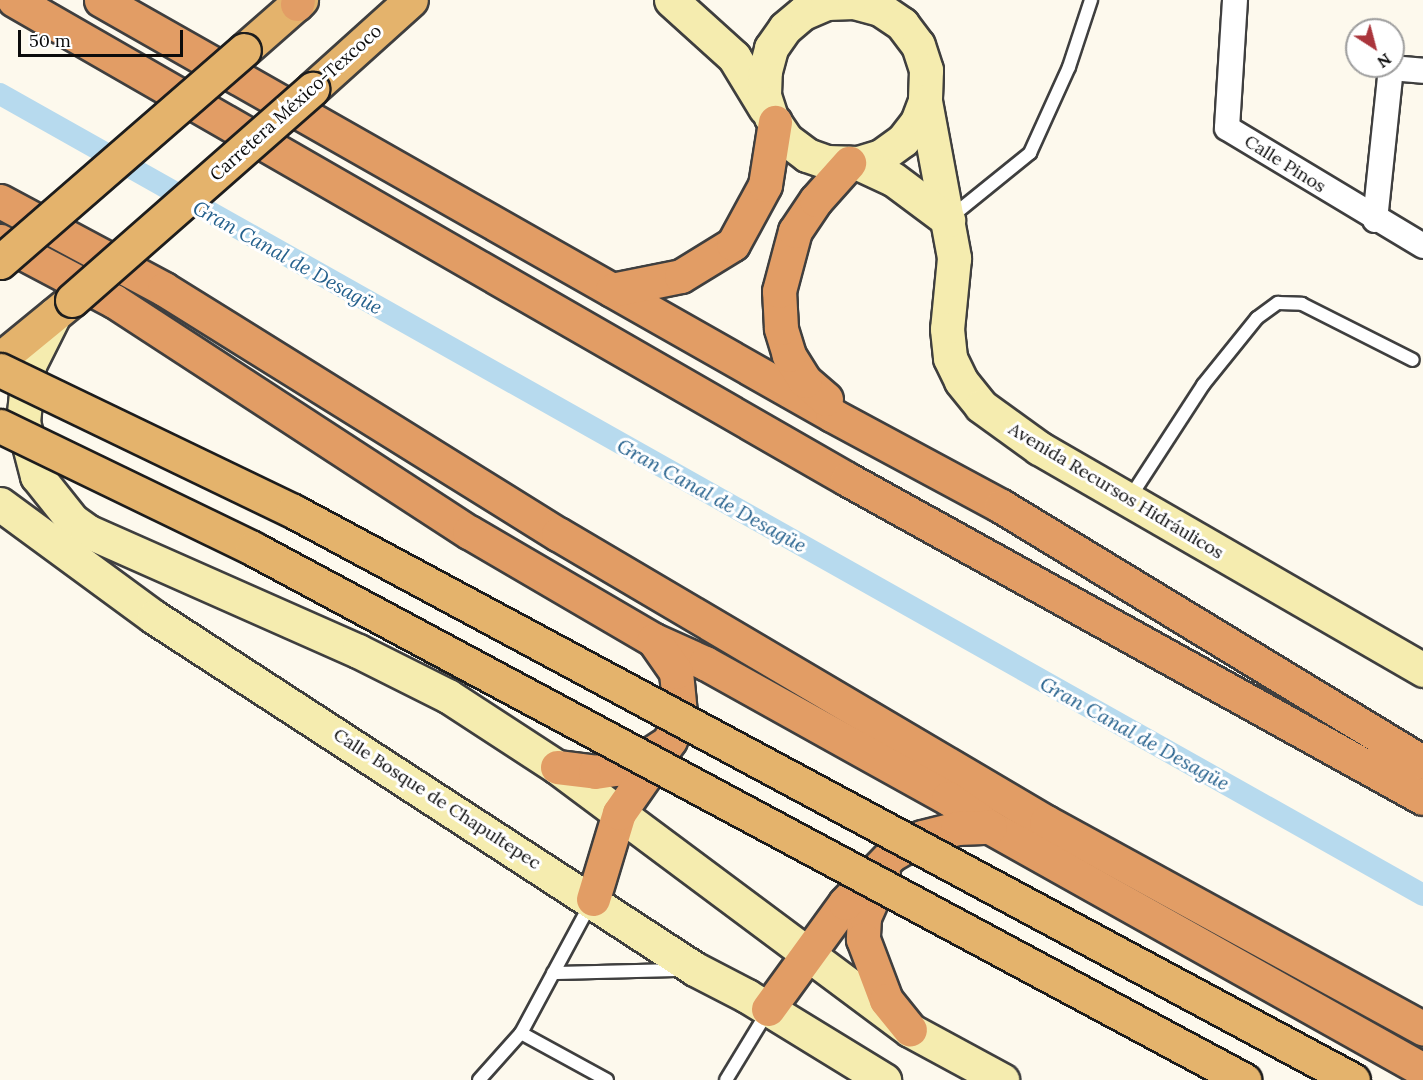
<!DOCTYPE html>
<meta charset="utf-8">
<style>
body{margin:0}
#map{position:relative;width:1423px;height:1080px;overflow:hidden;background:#fdf9ed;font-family:Lora,serif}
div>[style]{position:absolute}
.canal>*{height:22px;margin:-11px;padding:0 11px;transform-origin:11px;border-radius:11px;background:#b7daee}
.roads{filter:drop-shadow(2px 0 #3f3f3f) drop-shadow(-2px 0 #3f3f3f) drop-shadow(0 2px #3f3f3f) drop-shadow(0 -2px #3f3f3f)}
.service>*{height:12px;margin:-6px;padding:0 6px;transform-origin:6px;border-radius:6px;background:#fff}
.minor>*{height:24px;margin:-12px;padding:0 12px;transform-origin:12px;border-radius:12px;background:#fff}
.secondary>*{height:33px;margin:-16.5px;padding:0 16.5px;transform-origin:16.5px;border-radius:16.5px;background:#f5ecaf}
.trunk>*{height:33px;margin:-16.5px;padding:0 16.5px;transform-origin:16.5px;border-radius:16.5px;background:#e4b36c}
.motorway>*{height:33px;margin:-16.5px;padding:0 16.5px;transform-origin:16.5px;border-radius:16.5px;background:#e29d65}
.bridges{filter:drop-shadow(2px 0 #1d1d1d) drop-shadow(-2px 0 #1d1d1d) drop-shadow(0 2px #1d1d1d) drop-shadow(0 -2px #1d1d1d)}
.trunk-bridge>*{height:33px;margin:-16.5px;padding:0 16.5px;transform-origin:16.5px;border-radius:16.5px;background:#e4b36c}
span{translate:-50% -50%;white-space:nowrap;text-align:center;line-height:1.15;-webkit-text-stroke:6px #fff;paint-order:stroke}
.street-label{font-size:18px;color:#0c0c0c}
.water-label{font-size:20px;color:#25618d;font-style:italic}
.north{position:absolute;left:1345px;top:18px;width:60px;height:60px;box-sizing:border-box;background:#fff;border:2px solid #9e9e9e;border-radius:50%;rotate:144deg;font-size:16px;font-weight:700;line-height:24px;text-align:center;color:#0c0c0c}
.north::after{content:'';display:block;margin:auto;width:21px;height:27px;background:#aa353c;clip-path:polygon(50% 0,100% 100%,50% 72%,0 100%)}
.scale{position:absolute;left:18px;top:30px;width:165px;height:27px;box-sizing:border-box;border:3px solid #0c0c0c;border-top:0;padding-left:8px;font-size:18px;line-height:21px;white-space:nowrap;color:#0c0c0c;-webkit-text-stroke:4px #fff;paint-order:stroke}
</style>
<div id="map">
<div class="canal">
<i style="left:0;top:94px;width:1633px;rotate:29.37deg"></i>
</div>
<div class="roads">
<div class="service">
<i style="left:951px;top:217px;width:102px;rotate:-39deg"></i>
<i style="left:1030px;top:153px;width:94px;rotate:-65.6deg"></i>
<i style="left:1069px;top:67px;width:71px;rotate:-71.8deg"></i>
<i style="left:1129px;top:499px;width:136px;rotate:-57deg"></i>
<i style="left:1203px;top:385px;width:86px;rotate:-51.1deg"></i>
<i style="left:1257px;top:318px;width:26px;rotate:-36deg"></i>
<i style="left:1278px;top:303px;width:24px;rotate:2deg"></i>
<i style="left:1302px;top:304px;width:124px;rotate:26.8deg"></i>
<i style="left:591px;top:903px;width:148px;rotate:118.3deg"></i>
<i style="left:521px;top:1033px;width:98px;rotate:28.7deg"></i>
<i style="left:553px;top:973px;width:127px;rotate:-1.4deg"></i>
<i style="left:479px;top:1080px;width:63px;rotate:-48.2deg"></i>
<i style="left:726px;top:1080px;width:81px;rotate:-58.7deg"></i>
</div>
<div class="minor">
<i style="left:1235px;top:0;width:128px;rotate:93.6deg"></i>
<i style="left:1227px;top:128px;width:229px;rotate:31deg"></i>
<i style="left:1375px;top:220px;width:153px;rotate:-84deg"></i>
<i style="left:1391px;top:68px;width:32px;rotate:5deg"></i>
</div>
<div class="secondary">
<i style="left:671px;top:0;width:85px;rotate:42.1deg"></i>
<i style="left:734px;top:57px;width:60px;rotate:58.7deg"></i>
<i style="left:925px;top:101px;width:22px;rotate:111deg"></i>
<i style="left:917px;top:122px;width:23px;rotate:128deg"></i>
<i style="left:903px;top:140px;width:27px;rotate:144deg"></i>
<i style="left:881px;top:156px;width:24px;rotate:163deg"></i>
<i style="left:858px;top:163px;width:31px;rotate:-178deg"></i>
<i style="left:827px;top:162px;width:21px;rotate:-161deg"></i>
<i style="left:807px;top:155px;width:26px;rotate:-143deg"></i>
<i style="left:786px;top:139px;width:27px;rotate:-124deg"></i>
<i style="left:771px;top:117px;width:23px;rotate:-108deg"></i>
<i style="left:764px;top:95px;width:24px;rotate:-88deg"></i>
<i style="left:765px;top:71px;width:24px;rotate:-75deg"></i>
<i style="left:771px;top:48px;width:24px;rotate:-55deg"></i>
<i style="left:785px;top:28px;width:23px;rotate:-40deg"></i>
<i style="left:803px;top:13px;width:26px;rotate:-23deg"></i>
<i style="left:827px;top:3px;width:27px;rotate:-2deg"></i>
<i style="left:854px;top:2px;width:27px;rotate:15deg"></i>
<i style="left:880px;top:9px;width:27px;rotate:34deg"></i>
<i style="left:902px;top:24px;width:26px;rotate:53deg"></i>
<i style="left:918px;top:45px;width:26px;rotate:72deg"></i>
<i style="left:926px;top:70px;width:31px;rotate:92deg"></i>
<i style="left:925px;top:101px;width:160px;rotate:79.5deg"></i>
<i style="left:954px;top:258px;width:71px;rotate:95.6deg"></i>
<i style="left:947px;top:329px;width:29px;rotate:84deg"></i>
<i style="left:950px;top:358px;width:25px;rotate:64deg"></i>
<i style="left:961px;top:381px;width:32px;rotate:51deg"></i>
<i style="left:981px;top:406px;width:72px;rotate:35.9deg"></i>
<i style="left:1039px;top:448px;width:444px;rotate:30deg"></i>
<i style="left:858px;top:163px;width:38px;rotate:25deg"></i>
<i style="left:893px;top:179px;width:69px;rotate:36.7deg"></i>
<i style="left:54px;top:315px;width:56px;rotate:116.6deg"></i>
<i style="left:29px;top:365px;width:57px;rotate:96deg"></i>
<i style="left:23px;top:422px;width:56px;rotate:75.5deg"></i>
<i style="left:37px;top:476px;width:56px;rotate:51.5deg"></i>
<i style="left:72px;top:520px;width:19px;rotate:36deg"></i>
<i style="left:87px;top:531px;width:296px;rotate:23.9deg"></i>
<i style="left:358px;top:651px;width:101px;rotate:26.6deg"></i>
<i style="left:448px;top:696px;width:130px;rotate:33.1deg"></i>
<i style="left:557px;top:767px;width:440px;rotate:36.7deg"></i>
<i style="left:910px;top:1030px;width:105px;rotate:28.5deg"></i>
<i style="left:0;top:504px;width:191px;rotate:36.3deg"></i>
<i style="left:154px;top:617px;width:645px;rotate:33.05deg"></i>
<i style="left:695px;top:969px;width:59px;rotate:27.4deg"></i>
<i style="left:747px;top:996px;width:161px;rotate:31.5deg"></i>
</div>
<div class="trunk">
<i style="left:244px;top:50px;width:76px;rotate:-41.3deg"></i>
<i style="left:312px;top:89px;width:133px;rotate:-42deg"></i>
<i style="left:0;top:359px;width:93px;rotate:-39.3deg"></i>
</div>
<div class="motorway">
<i style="left:14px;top:0;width:961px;rotate:29.9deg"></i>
<i style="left:847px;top:479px;width:658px;rotate:28.98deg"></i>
<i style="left:101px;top:0;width:841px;rotate:29.58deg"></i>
<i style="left:832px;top:415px;width:192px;rotate:28.3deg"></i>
<i style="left:1001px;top:506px;width:494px;rotate:31.3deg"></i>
<i style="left:297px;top:4px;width:4px;rotate:-76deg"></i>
<i style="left:0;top:201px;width:186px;rotate:28.2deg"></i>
<i style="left:164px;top:289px;width:464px;rotate:31.9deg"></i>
<i style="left:558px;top:534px;width:567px;rotate:30.55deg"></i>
<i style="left:1046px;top:822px;width:430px;rotate:28.7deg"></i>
<i style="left:0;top:241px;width:129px;rotate:27.8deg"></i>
<i style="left:114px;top:301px;width:424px;rotate:33.1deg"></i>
<i style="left:469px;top:532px;width:214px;rotate:30.3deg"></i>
<i style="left:654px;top:640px;width:56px;rotate:24.3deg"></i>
<i style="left:705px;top:663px;width:278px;rotate:29.1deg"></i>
<i style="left:948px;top:798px;width:51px;rotate:34.6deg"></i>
<i style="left:990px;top:827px;width:497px;rotate:29.3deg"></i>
<i style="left:612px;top:290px;width:70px;rotate:-11.5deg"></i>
<i style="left:681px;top:276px;width:61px;rotate:-31.6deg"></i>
<i style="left:733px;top:244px;width:67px;rotate:-61.5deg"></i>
<i style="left:765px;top:185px;width:64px;rotate:-81deg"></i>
<i style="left:826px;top:399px;width:28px;rotate:-139deg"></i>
<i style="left:805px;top:381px;width:31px;rotate:-122deg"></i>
<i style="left:789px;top:355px;width:28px;rotate:-107deg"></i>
<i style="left:781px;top:328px;width:37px;rotate:-93deg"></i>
<i style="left:779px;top:291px;width:62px;rotate:-75.1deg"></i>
<i style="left:795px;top:231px;width:37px;rotate:-56deg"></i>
<i style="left:816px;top:200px;width:50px;rotate:-48.3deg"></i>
<i style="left:557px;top:767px;width:38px;rotate:7deg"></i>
<i style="left:595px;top:772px;width:20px;rotate:-9deg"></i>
<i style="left:615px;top:769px;width:31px;rotate:-21deg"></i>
<i style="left:644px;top:758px;width:24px;rotate:-33deg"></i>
<i style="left:883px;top:874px;width:47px;rotate:113.8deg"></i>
<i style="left:864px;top:917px;width:22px;rotate:93deg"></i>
<i style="left:863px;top:939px;width:65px;rotate:69.3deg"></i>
<i style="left:886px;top:1000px;width:38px;rotate:51deg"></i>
<i style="left:593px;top:899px;width:90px;rotate:-73.2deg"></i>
<i style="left:619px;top:813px;width:89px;rotate:-55.1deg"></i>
<i style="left:670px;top:740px;width:29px;rotate:-70deg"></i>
<i style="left:680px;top:713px;width:41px;rotate:-95.6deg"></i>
<i style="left:676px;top:672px;width:39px;rotate:-125deg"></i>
<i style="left:768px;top:1009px;width:131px;rotate:-54deg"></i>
<i style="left:845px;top:903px;width:66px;rotate:-46.2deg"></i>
<i style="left:891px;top:855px;width:36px;rotate:-30deg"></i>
<i style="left:922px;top:837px;width:36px;rotate:-14deg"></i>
<i style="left:957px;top:828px;width:33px;rotate:-2deg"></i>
</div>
</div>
<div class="bridges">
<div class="trunk-bridge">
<i style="left:0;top:262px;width:323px;rotate:-41deg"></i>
<i style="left:72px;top:300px;width:320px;rotate:-41.3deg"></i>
<i style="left:0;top:370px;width:325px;rotate:25.7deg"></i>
<i style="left:293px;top:511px;width:1203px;rotate:28.23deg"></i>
<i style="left:0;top:426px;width:280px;rotate:25.8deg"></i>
<i style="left:252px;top:548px;width:1126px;rotate:28.2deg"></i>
</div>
</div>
<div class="street-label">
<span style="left:296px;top:103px;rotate:-42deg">Carretera México-Texcoco</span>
<span style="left:1285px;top:164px;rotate:32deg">Calle Pinos</span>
<span style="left:1116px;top:491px;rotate:31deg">Avenida Recursos Hidráulicos</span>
<span style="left:437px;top:799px;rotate:33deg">Calle Bosque de Chapultepec</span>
</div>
<div class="water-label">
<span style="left:288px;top:257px;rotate:29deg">Gran Canal de Desagüe</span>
<span style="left:712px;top:495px;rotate:29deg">Gran Canal de Desagüe</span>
<span style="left:1135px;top:733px;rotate:29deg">Gran Canal de Desagüe</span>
</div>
<div class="north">N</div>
<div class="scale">50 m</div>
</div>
